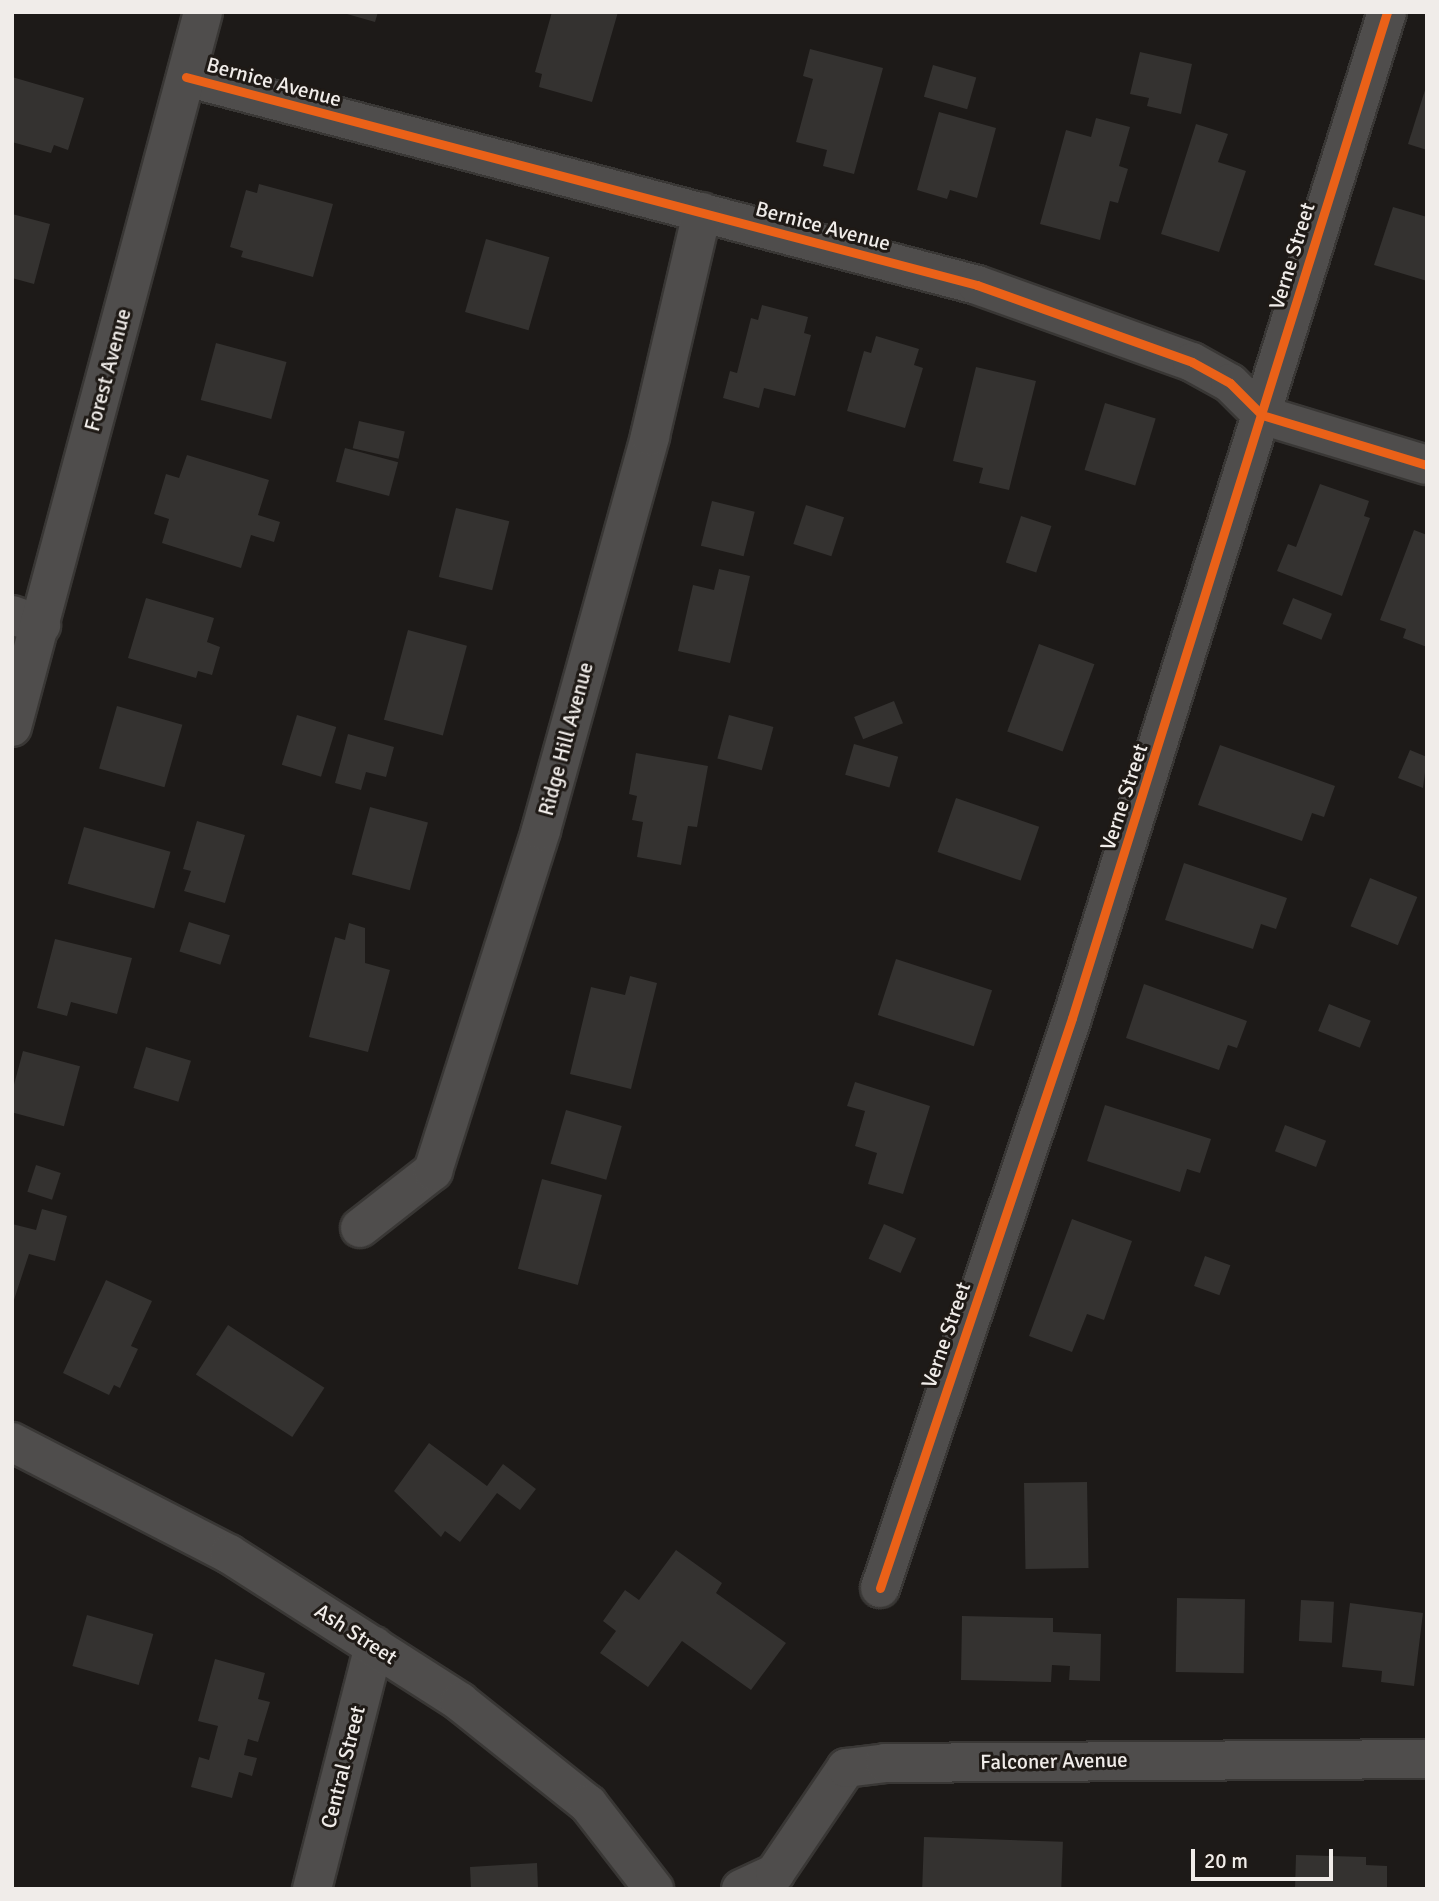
<!DOCTYPE html>
<style>
body{margin:0}
#map{position:relative;width:1439px;height:1901px;overflow:hidden;background:#1d1a18;font-family:Signika,sans-serif}
div>[style]{position:absolute}
.building>*{inset:0;background:#343230;transform-origin:0 0}
.roads{filter:drop-shadow(2px 0 #393735) drop-shadow(-2px 0 #393735) drop-shadow(0 2px #393735) drop-shadow(0 -2px #393735)}
.minor>*{height:38px;margin:-19px;padding:0 19px;transform-origin:19px;border-radius:19px;background:#4f4d4c}
.tertiary>*{height:38px;margin:-19px;padding:0 19px;transform-origin:19px;border-radius:19px;background:#4f4d4c}
.cycleway>*{height:9px;margin:-4.5px;padding:0 4.5px;transform-origin:4.5px;border-radius:4.5px;background:#ea6118}
span{translate:-50% -50%;white-space:nowrap;text-align:center;line-height:1.15;-webkit-text-stroke:6px #1f1a16;paint-order:stroke}
.street-label{font-size:21px;color:#f0ece9}
.frame{position:absolute;inset:0;border:14px solid #f0ece9;pointer-events:none}
.scale{position:absolute;left:1191px;top:1849px;width:142px;height:32px;box-sizing:border-box;border:4px solid #f0ece9;border-top:0;padding-left:9px;font-size:21px;line-height:24px;white-space:nowrap;color:#f0ece9;-webkit-text-stroke:5px #1f1a16;paint-order:stroke}
</style>
<div id="map">
<div class="building">
<i style="clip-path:polygon(340px 12px,378px 12px,375px 22px)"></i>
<i style="clip-path:polygon(552px 12px,618px 12px,592px 102px,539px 87px,542px 74px,535px 72px)"></i>
<i style="clip-path:polygon(810px 49px,883px 68px,854px 174px,823px 166px,827px 150px,796px 142px,813px 79px,803px 76px)"></i>
<i style="clip-path:polygon(1140px 52px,1192px 64px,1181px 114px,1147px 106px,1149px 98px,1130px 94px)"></i>
<i style="left:933px;top:65px;width:45px;height:33px;rotate:16deg"></i>
<i style="clip-path:polygon(12px 77px,84px 98px,68px 150px,54px 145px,51px 153px,12px 142px)"></i>
<i style="clip-path:polygon(1426px 87px,1427px 87px,1427px 150px,1408px 144px)"></i>
<i style="clip-path:polygon(939px 112px,996px 128px,977px 198px,950px 190px,947px 199px,917px 190px)"></i>
<i style="clip-path:polygon(1096px 118px,1130px 127px,1119px 166px,1128px 169px,1118px 203px,1110px 201px,1100px 240px,1040px 224px,1066px 130px,1091px 137px)"></i>
<i style="clip-path:polygon(1196px 124px,1228px 134px,1218px 162px,1246px 171px,1219px 252px,1161px 234px)"></i>
<i style="clip-path:polygon(259px 184px,333px 204px,313px 277px,241px 257px,243px 251px,230px 247px,246px 190px,257px 193px)"></i>
<i style="clip-path:polygon(1393px 207px,1427px 217px,1427px 281px,1374px 265px)"></i>
<i style="clip-path:polygon(12px 214px,50px 224px,34px 284px,12px 278px)"></i>
<i style="left:486px;top:239px;width:66px;height:76px;rotate:16deg"></i>
<i style="clip-path:polygon(762px 305px,808px 317px,804px 333px,811px 335px,795px 396px,764px 388px,759px 408px,723px 398px,730px 371px,737px 373px,751px 318px,758px 320px)"></i>
<i style="clip-path:polygon(876px 336px,919px 349px,914px 365px,923px 368px,905px 428px,847px 411px,864px 351px,871px 353px)"></i>
<i style="left:216px;top:343px;width:73px;height:59px;rotate:15deg"></i>
<i style="clip-path:polygon(976px 367px,1036px 381px,1009px 490px,979px 483px,983px 468px,953px 461px)"></i>
<i style="left:1105px;top:403px;width:53px;height:70px;rotate:17deg"></i>
<i style="left:359px;top:421px;width:47px;height:28px;rotate:13deg"></i>
<i style="left:345px;top:448px;width:55px;height:35px;rotate:15deg"></i>
<i style="clip-path:polygon(187px 455px,269px 480px,258px 515px,280px 522px,274px 542px,251px 535px,241px 568px,162px 543px,169px 519px,154px 514px,166px 474px,179px 478px)"></i>
<i style="clip-path:polygon(1320px 484px,1369px 501px,1364px 516px,1370px 518px,1342px 596px,1277px 571px,1288px 544px,1296px 547px)"></i>
<i style="left:712px;top:501px;width:44px;height:46px;rotate:14deg"></i>
<i style="left:806px;top:505px;width:40px;height:41px;rotate:18deg"></i>
<i style="left:456px;top:508px;width:55px;height:71px;rotate:14deg"></i>
<i style="left:1021px;top:516px;width:32px;height:49px;rotate:18deg"></i>
<i style="clip-path:polygon(1414px 530px,1427px 535px,1427px 647px,1403px 638px,1406px 629px,1380px 620px)"></i>
<i style="clip-path:polygon(719px 569px,750px 576px,730px 663px,678px 651px,693px 585px,714px 590px)"></i>
<i style="clip-path:polygon(146px 598px,214px 618px,207px 642px,220px 647px,212px 675px,198px 671px,196px 678px,128px 658px)"></i>
<i style="left:1293px;top:598px;width:42px;height:28px;rotate:22deg"></i>
<i style="left:408px;top:630px;width:61px;height:93px;rotate:15deg"></i>
<i style="left:1039px;top:644px;width:59px;height:93px;rotate:20deg"></i>
<i style="left:894px;top:701px;width:24px;height:43px;rotate:68deg"></i>
<i style="left:117px;top:706px;width:68px;height:65px;rotate:16deg"></i>
<i style="left:297px;top:715px;width:41px;height:52px;rotate:17deg"></i>
<i style="left:729px;top:715px;width:46px;height:45px;rotate:15deg"></i>
<i style="clip-path:polygon(348px 734px,394px 747px,386px 777px,366px 772px,361px 790px,335px 783px)"></i>
<i style="left:854px;top:744px;width:46px;height:32px;rotate:16deg"></i>
<i style="clip-path:polygon(1220px 745px,1335px 786px,1324px 817px,1312px 813px,1302px 841px,1198px 805px)"></i>
<i style="clip-path:polygon(1410px 750px,1427px 757px,1423px 788px,1398px 778px)"></i>
<i style="clip-path:polygon(636px 753px,708px 766px,697px 827px,688px 826px,681px 865px,637px 857px,643px 822px,632px 820px,637px 796px,629px 794px)"></i>
<i style="left:956px;top:798px;width:88px;height:57px;rotate:19deg"></i>
<i style="left:370px;top:807px;width:60px;height:70px;rotate:15deg"></i>
<i style="clip-path:polygon(197px 821px,245px 835px,225px 903px,184px 891px,191px 871px,183px 869px)"></i>
<i style="left:84px;top:827px;width:90px;height:59px;rotate:16deg"></i>
<i style="clip-path:polygon(1184px 863px,1287px 898px,1276px 929px,1261px 924px,1253px 949px,1165px 920px)"></i>
<i style="left:1370px;top:878px;width:51px;height:52px;rotate:22deg"></i>
<i style="left:189px;top:922px;width:43px;height:31px;rotate:18deg"></i>
<i style="clip-path:polygon(349px 923px,365px 928px,365px 963px,390px 970px,368px 1052px,309px 1037px,335px 937px,345px 940px)"></i>
<i style="clip-path:polygon(55px 939px,132px 958px,117px 1014px,71px 1002px,67px 1016px,37px 1008px)"></i>
<i style="left:896px;top:959px;width:101px;height:59px;rotate:18deg"></i>
<i style="clip-path:polygon(630px 976px,657px 983px,631px 1089px,570px 1074px,591px 987px,625px 995px)"></i>
<i style="clip-path:polygon(1144px 984px,1247px 1021px,1237px 1048px,1228px 1045px,1219px 1070px,1126px 1038px)"></i>
<i style="left:1329px;top:1004px;width:45px;height:29px;rotate:22deg"></i>
<i style="left:146px;top:1047px;width:47px;height:43px;rotate:17deg"></i>
<i style="left:23px;top:1051px;width:59px;height:62px;rotate:15deg"></i>
<i style="clip-path:polygon(855px 1082px,930px 1106px,903px 1194px,868px 1184px,877px 1153px,855px 1146px,865px 1111px,847px 1106px)"></i>
<i style="clip-path:polygon(1105px 1105px,1211px 1139px,1200px 1173px,1187px 1169px,1180px 1192px,1087px 1161px)"></i>
<i style="left:566px;top:1110px;width:58px;height:56px;rotate:16deg"></i>
<i style="left:1285px;top:1125px;width:44px;height:28px;rotate:21deg"></i>
<i style="left:36px;top:1165px;width:26px;height:28px;rotate:18deg"></i>
<i style="left:542px;top:1179px;width:62px;height:93px;rotate:15deg"></i>
<i style="clip-path:polygon(42px 1209px,67px 1216px,55px 1261px,29px 1254px,12px 1306px,12px 1224px,36px 1230px)"></i>
<i style="clip-path:polygon(1072px 1219px,1132px 1241px,1104px 1320px,1087px 1314px,1072px 1352px,1029px 1336px)"></i>
<i style="left:884px;top:1224px;width:35px;height:38px;rotate:24deg"></i>
<i style="left:1205px;top:1256px;width:27px;height:32px;rotate:20deg"></i>
<i style="clip-path:polygon(106px 1280px,152px 1301px,131px 1346px,138px 1349px,120px 1388px,114px 1385px,109px 1395px,63px 1373px)"></i>
<i style="left:228px;top:1325px;width:115px;height:59px;rotate:33deg"></i>
<i style="clip-path:polygon(429px 1443px,487px 1486px,503px 1464px,536px 1489px,520px 1510px,497px 1493px,460px 1542px,445px 1531px,441px 1537px,394px 1491px)"></i>
<i style="left:1087px;top:1482px;width:86px;height:63px;rotate:89deg"></i>
<i style="clip-path:polygon(676px 1550px,722px 1583px,716px 1593px,786px 1643px,751px 1690px,682px 1641px,648px 1687px,600px 1653px,616px 1631px,603px 1621px,625px 1590px,639px 1600px)"></i>
<i style="left:1177px;top:1598px;width:68px;height:74px;rotate:1deg"></i>
<i style="left:1301px;top:1600px;width:33px;height:41px;rotate:3deg"></i>
<i style="clip-path:polygon(1350px 1603px,1423px 1613px,1414px 1686px,1381px 1682px,1382px 1671px,1342px 1667px)"></i>
<i style="left:87px;top:1615px;width:69px;height:53px;rotate:16deg"></i>
<i style="clip-path:polygon(962px 1616px,1053px 1618px,1053px 1632px,1101px 1634px,1100px 1681px,1069px 1680px,1070px 1666px,1052px 1665px,1051px 1682px,961px 1680px)"></i>
<i style="clip-path:polygon(215px 1659px,265px 1673px,258px 1699px,270px 1702px,258px 1742px,248px 1739px,244px 1755px,257px 1758px,252px 1776px,239px 1772px,232px 1798px,191px 1787px,199px 1757px,209px 1760px,218px 1726px,198px 1721px)"></i>
<i style="left:924px;top:1837px;width:139px;height:52px;rotate:2deg"></i>
<i style="clip-path:polygon(1296px 1855px,1366px 1857px,1366px 1865px,1387px 1866px,1387px 1889px,1295px 1889px)"></i>
<i style="clip-path:polygon(537px 1863px,538px 1889px,471px 1889px,470px 1867px)"></i>
</div>
<div class="roads">
<div class="minor">
<i style="left:186px;top:77px;width:818px;rotate:14.73deg"></i>
<i style="left:977px;top:285px;width:228px;rotate:19.7deg"></i>
<i style="left:1192px;top:362px;width:43px;rotate:28.9deg"></i>
<i style="left:1230px;top:383px;width:45px;rotate:45deg"></i>
<i style="left:1262px;top:415px;width:172px;rotate:16.9deg"></i>
<i style="left:12px;top:615px;width:31px;rotate:19deg"></i>
<i style="left:360px;top:1228px;width:93px;rotate:-38deg"></i>
<i style="left:433px;top:1171px;width:358px;rotate:-72.4deg"></i>
<i style="left:541px;top:830px;width:409px;rotate:-74.5deg"></i>
<i style="left:650px;top:436px;width:230px;rotate:-76.9deg"></i>
<i style="left:880px;top:1588px;width:601px;rotate:-71.38deg"></i>
<i style="left:1072px;top:1018px;width:1054px;rotate:-72.61deg"></i>
<i style="left:312px;top:1889px;width:251px;rotate:-75.7deg"></i>
<i style="left:741px;top:1889px;width:38px;rotate:-25deg"></i>
<i style="left:775px;top:1873px;width:127px;rotate:-55.9deg"></i>
<i style="left:846px;top:1768px;width:39px;rotate:-7deg"></i>
<i style="left:885px;top:1763px;width:542px;rotate:-0.42deg"></i>
</div>
<div class="tertiary">
<i style="left:12px;top:727px;width:740px;rotate:-75.04deg"></i>
<i style="left:12px;top:1442px;width:244px;rotate:27.3deg"></i>
<i style="left:229px;top:1554px;width:274px;rotate:32.6deg"></i>
<i style="left:460px;top:1702px;width:164px;rotate:38.6deg"></i>
<i style="left:588px;top:1804px;width:108px;rotate:52.2deg"></i>
</div>
</div>
<div class="cycleway">
<i style="left:186px;top:77px;width:818px;rotate:14.73deg"></i>
<i style="left:977px;top:285px;width:228px;rotate:19.7deg"></i>
<i style="left:1192px;top:362px;width:43px;rotate:28.9deg"></i>
<i style="left:1230px;top:383px;width:45px;rotate:45deg"></i>
<i style="left:1262px;top:415px;width:172px;rotate:16.9deg"></i>
<i style="left:880px;top:1588px;width:601px;rotate:-71.38deg"></i>
<i style="left:1072px;top:1018px;width:1054px;rotate:-72.61deg"></i>
</div>
<div class="street-label">
<span style="left:274px;top:82px;rotate:15deg">Bernice Avenue</span>
<span style="left:823px;top:226px;rotate:15deg">Bernice Avenue</span>
<span style="left:1292px;top:256px;rotate:-73deg">Verne Street</span>
<span style="left:108px;top:370px;rotate:-75deg">Forest Avenue</span>
<span style="left:566px;top:739px;rotate:-75deg">Ridge Hill Avenue</span>
<span style="left:1124px;top:797px;rotate:-72deg">Verne Street</span>
<span style="left:946px;top:1335px;rotate:-71deg">Verne Street</span>
<span style="left:356px;top:1634px;rotate:33deg">Ash Street</span>
<span style="left:1054px;top:1761px;rotate:-1deg">Falconer Avenue</span>
<span style="left:343px;top:1767px;rotate:-76deg">Central Street</span>
</div>
<div class="frame"></div>
<div class="scale">20 m</div>
</div>
